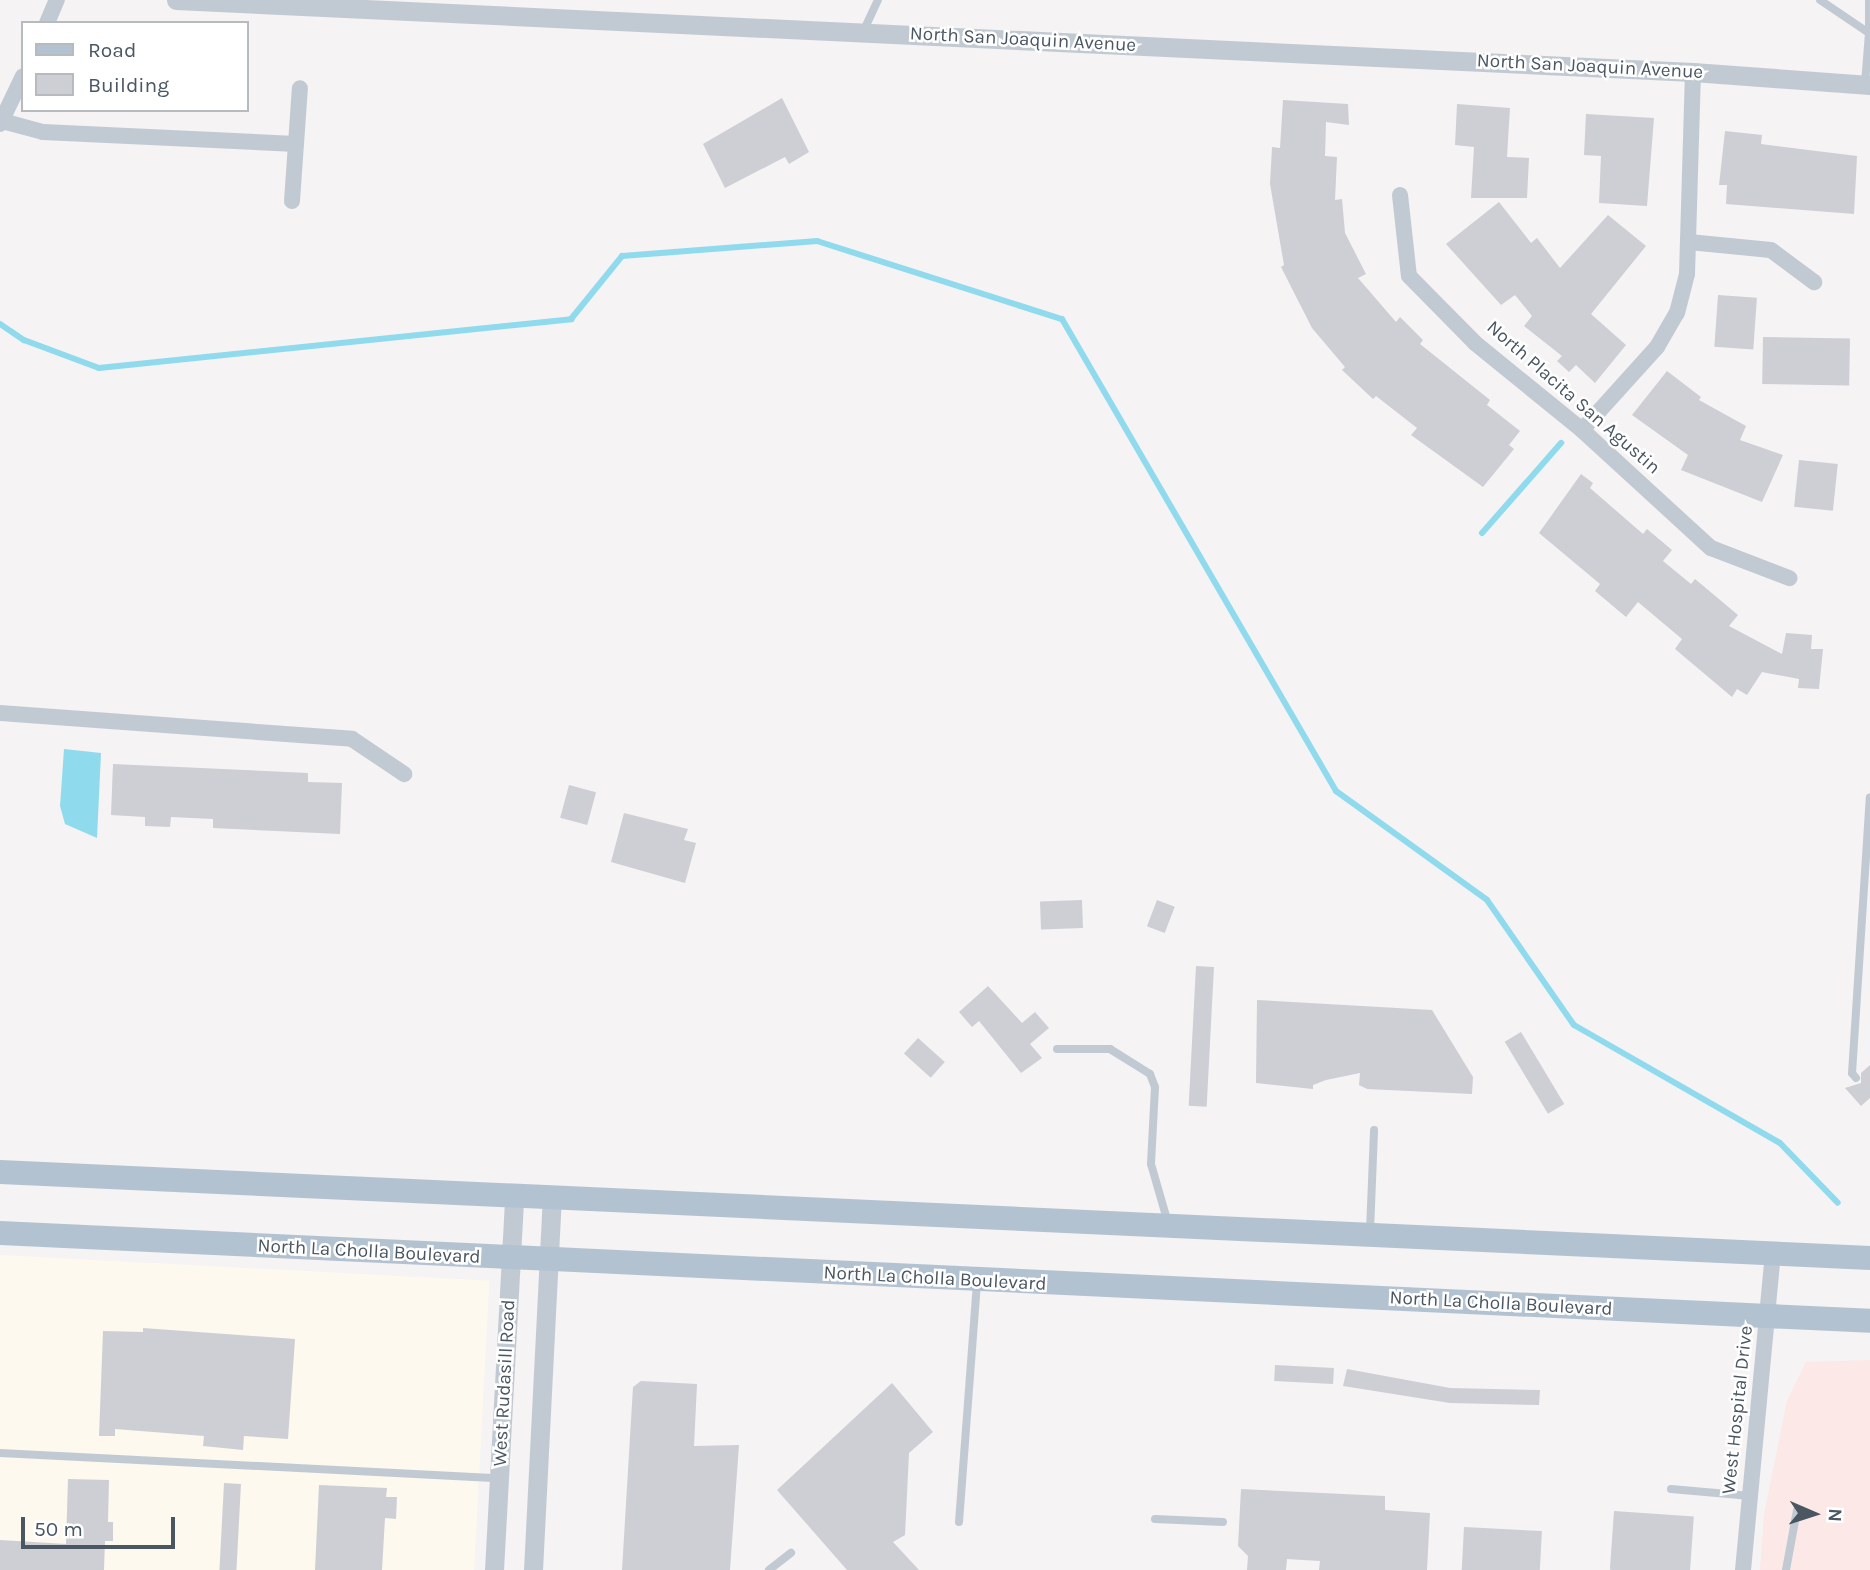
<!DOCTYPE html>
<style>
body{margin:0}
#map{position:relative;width:1870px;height:1570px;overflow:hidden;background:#f5f3f3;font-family:Karla,sans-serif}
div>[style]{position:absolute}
.commercial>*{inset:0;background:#fdf9ef;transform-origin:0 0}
.medical>*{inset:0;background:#fce8e6}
.water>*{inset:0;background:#90daee}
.stream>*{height:6px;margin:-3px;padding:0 3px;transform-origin:3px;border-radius:3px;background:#90daee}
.building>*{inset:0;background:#cdcfd5;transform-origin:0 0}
.service>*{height:8px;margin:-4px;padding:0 4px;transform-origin:4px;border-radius:4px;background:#c1cad2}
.minor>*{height:16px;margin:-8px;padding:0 8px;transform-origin:8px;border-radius:8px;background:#c1cad2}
.tertiary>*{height:19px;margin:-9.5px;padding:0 9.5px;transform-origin:9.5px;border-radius:9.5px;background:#c1cad2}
.primary>*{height:24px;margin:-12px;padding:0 12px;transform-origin:12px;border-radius:12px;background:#b3c2d1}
span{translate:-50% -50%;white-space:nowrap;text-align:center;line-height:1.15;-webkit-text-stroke:5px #fff;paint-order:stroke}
.street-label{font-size:19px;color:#4a5661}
.legend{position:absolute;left:21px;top:21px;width:228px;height:91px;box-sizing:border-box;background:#fff;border:2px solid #b7bbc0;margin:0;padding:9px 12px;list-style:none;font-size:21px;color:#4a5661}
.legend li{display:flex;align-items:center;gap:14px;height:35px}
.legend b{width:35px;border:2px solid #b7bbc0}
.north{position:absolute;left:1779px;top:1479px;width:70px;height:70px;-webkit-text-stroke:5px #fff;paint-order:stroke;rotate:93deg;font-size:19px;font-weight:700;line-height:28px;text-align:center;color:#4a5661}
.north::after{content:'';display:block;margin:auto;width:24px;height:32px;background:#4a5661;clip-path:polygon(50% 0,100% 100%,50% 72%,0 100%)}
.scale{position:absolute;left:21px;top:1517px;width:154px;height:32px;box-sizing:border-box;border:4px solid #4a5661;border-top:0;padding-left:9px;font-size:21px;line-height:24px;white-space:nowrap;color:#4a5661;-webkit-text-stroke:5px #fff;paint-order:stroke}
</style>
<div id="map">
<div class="commercial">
<i style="left:0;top:1255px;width:490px;height:315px;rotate:3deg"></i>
</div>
<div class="medical">
<i style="clip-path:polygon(1870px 1360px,1870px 1570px,1760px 1570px,1764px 1515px,1787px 1401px,1806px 1362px)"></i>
</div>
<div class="water">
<i style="clip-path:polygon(64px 749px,101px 753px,97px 838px,65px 824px,60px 806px)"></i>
</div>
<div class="stream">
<i style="left:0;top:324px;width:29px;rotate:34deg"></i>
<i style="left:24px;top:340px;width:80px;rotate:20.5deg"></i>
<i style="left:99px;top:368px;width:475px;rotate:-5.9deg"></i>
<i style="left:571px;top:319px;width:81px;rotate:-51deg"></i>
<i style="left:622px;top:256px;width:196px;rotate:-4.4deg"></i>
<i style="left:817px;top:241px;width:257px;rotate:17.7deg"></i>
<i style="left:1062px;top:319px;width:546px;rotate:59.86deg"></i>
<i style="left:1336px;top:791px;width:186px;rotate:35.8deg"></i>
<i style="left:1487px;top:900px;width:152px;rotate:55.2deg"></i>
<i style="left:1574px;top:1025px;width:237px;rotate:29.8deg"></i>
<i style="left:1780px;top:1143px;width:83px;rotate:46deg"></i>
<i style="left:1482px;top:533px;width:120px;rotate:-48.7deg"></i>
</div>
<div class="building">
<i style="clip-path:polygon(782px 98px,809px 152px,789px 164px,785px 157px,725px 188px,703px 144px)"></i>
<i style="clip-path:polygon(1283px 100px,1348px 104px,1349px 125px,1326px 122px,1325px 156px,1337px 157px,1335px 200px,1342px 199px,1345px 233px,1366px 274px,1358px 278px,1396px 322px,1400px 317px,1423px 340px,1420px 344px,1490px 400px,1487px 405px,1520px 431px,1509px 445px,1514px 449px,1483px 487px,1411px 435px,1417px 428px,1376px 396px,1373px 399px,1342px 370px,1345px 367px,1312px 328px,1281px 267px,1284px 265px,1270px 184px,1272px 147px,1280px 148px)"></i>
<i style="clip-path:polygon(1457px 104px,1510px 108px,1507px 157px,1529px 158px,1527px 198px,1471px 198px,1474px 147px,1455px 145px)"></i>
<i style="clip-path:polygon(1586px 114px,1654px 118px,1647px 206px,1599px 203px,1601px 156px,1584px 155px)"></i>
<i style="clip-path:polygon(1725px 131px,1762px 135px,1761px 144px,1857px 156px,1854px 214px,1726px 204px,1727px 185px,1719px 185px)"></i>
<i style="clip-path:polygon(1499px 202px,1531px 243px,1537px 238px,1560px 268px,1608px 215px,1646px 246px,1591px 314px,1626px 345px,1595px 383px,1576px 365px,1569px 372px,1557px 361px,1562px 356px,1524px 326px,1532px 316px,1515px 295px,1501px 305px,1446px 244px)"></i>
<i style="left:1718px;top:295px;width:39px;height:52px;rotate:4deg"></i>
<i style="left:1763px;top:337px;width:87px;height:47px;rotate:1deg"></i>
<i style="clip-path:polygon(1667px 371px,1701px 397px,1699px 400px,1746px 426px,1740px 440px,1783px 455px,1762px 502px,1681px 470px,1688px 455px,1632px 415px)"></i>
<i style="left:1799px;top:460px;width:39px;height:47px;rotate:6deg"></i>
<i style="clip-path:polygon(1581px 474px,1593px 483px,1590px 488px,1643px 534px,1647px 529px,1672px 550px,1663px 561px,1691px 584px,1695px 579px,1738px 615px,1729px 626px,1782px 654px,1786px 633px,1812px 635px,1811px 649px,1823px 649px,1819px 689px,1798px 688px,1799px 679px,1762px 672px,1747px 695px,1737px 689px,1732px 697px,1675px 649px,1682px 639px,1638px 602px,1626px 617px,1595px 591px,1600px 584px,1539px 533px)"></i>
<i style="clip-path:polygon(113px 764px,308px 773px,308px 782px,342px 783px,340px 834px,213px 828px,213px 819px,171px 817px,170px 827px,145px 826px,145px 817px,111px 815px)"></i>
<i style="left:569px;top:785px;width:28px;height:34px;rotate:15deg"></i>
<i style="clip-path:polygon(624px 813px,688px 829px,684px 840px,696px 843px,685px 883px,611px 862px)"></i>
<i style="left:1082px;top:900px;width:28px;height:42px;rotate:88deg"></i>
<i style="left:1157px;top:900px;width:19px;height:28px;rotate:21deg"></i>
<i style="left:1196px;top:966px;width:18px;height:140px;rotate:3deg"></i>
<i style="clip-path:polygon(988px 986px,1022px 1023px,1035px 1012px,1049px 1028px,1030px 1044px,1042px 1058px,1021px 1073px,979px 1021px,972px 1027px,959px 1012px)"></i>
<i style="clip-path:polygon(1257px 1000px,1432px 1010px,1473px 1077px,1472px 1094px,1367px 1089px,1359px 1085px,1360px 1073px,1326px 1080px,1313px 1085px,1313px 1089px,1256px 1083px)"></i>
<i style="left:1521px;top:1032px;width:84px;height:19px;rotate:59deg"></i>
<i style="left:918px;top:1038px;width:36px;height:21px;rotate:42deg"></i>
<i style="clip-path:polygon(1870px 1065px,1870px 1098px,1861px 1106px,1845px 1088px,1861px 1083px,1861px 1073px)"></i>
<i style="clip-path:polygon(143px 1328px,295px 1339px,288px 1439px,244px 1436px,243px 1450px,203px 1446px,204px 1436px,115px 1429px,115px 1436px,99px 1436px,103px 1331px,143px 1332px)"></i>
<i style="left:1275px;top:1365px;width:59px;height:16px;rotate:3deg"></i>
<i style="clip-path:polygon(1347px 1369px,1450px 1388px,1540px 1390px,1539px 1405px,1450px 1403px,1343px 1386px)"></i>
<i style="clip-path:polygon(641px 1381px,697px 1384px,694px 1446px,739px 1445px,730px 1570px,622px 1570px,633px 1387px)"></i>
<i style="clip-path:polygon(892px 1383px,933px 1432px,909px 1453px,905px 1535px,893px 1542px,919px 1570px,847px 1570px,777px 1490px)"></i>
<i style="clip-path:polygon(68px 1479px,109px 1480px,108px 1522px,113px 1522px,113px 1541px,105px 1541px,104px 1570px,0 1570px,0 1540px,66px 1544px)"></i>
<i style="left:224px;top:1483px;width:17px;height:87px;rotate:3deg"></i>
<i style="clip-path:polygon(319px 1485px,387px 1488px,386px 1497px,397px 1497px,396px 1519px,385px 1518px,382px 1570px,315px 1570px)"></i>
<i style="clip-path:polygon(1241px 1489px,1385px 1496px,1385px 1510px,1430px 1513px,1427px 1570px,1319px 1570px,1320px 1561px,1287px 1559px,1286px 1570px,1247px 1570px,1248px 1556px,1238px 1546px)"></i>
<i style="left:1614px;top:1511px;width:80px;height:59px;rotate:4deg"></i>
<i style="left:1464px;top:1527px;width:78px;height:43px;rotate:3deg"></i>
</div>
<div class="service">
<i style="left:1820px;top:0;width:59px;rotate:34deg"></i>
<i style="left:1869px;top:33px;width:51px;rotate:94.5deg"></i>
<i style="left:1869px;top:0;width:33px;rotate:90deg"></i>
<i style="left:863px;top:32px;width:35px;rotate:-65deg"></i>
<i style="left:1057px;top:1049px;width:53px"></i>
<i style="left:1110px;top:1049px;width:47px;rotate:32deg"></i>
<i style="left:1150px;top:1074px;width:14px;rotate:69deg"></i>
<i style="left:1155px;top:1087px;width:77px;rotate:93deg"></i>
<i style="left:1151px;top:1164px;width:61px;rotate:73.9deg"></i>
<i style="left:1856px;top:1078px;width:6px;rotate:-129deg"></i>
<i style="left:1852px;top:1073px;width:276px;rotate:-86.3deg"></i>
<i style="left:1370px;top:1231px;width:101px;rotate:-87.7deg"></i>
<i style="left:0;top:1453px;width:498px;rotate:2.9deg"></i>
<i style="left:1671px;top:1489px;width:80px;rotate:5deg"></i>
<i style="left:1155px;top:1519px;width:68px;rotate:2.5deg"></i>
<i style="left:959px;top:1522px;width:239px;rotate:-85.7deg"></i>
<i style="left:769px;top:1570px;width:28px;rotate:-38deg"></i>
<i style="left:1786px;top:1570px;width:61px;rotate:-79.6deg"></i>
</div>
<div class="minor">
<i style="left:47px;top:23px;width:25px;rotate:-67deg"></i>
<i style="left:2px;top:121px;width:42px;rotate:15deg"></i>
<i style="left:43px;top:132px;width:253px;rotate:2.7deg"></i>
<i style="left:0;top:124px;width:53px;rotate:-64.4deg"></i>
<i style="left:1400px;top:195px;width:81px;rotate:83.7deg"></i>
<i style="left:1409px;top:276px;width:94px;rotate:45.4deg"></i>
<i style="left:1475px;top:343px;width:138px;rotate:39.1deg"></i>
<i style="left:1582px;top:430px;width:175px;rotate:42.5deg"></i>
<i style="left:1711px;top:548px;width:84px;rotate:21deg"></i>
<i style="left:292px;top:201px;width:113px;rotate:-86deg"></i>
<i style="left:1689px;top:242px;width:82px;rotate:5.6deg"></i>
<i style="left:1771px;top:250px;width:54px;rotate:36.7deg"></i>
<i style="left:1582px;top:430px;width:112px;rotate:-47.9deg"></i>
<i style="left:1657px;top:347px;width:39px;rotate:-60deg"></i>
<i style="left:1677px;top:313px;width:40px;rotate:-75.6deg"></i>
<i style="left:1687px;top:274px;width:202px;rotate:-88.3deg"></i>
<i style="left:0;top:713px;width:353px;rotate:4.2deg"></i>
<i style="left:352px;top:739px;width:63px;rotate:33.9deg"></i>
<i style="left:1743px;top:1570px;width:317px;rotate:-84.6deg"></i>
</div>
<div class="tertiary">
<i style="left:176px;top:0;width:1519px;rotate:2.72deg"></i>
<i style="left:1693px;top:72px;width:177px;rotate:4.2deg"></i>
<i style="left:494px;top:1570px;width:374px;rotate:-86.9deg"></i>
<i style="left:533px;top:1570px;width:371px;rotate:-87.1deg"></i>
</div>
<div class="primary">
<i style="left:0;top:1172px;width:1872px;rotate:2.63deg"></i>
<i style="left:0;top:1233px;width:1872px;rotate:2.69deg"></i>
</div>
<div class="street-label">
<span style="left:1023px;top:40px;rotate:3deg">North San Joaquin Avenue</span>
<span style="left:1590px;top:67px;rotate:3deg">North San Joaquin Avenue</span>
<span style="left:1573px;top:398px;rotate:41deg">North Placita San Agustin</span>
<span style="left:369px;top:1252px;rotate:3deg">North La Cholla Boulevard</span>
<span style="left:935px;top:1279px;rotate:3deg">North La Cholla Boulevard</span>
<span style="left:1501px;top:1304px;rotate:3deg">North La Cholla Boulevard</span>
<span style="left:505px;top:1383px;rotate:-87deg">West Rudasill Road</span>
<span style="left:1738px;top:1410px;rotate:-84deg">West Hospital Drive</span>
</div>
<ul class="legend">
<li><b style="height:9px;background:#b3c2d1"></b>Road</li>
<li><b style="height:19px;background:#cdcfd5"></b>Building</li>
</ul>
<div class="north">N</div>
<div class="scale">50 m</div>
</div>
